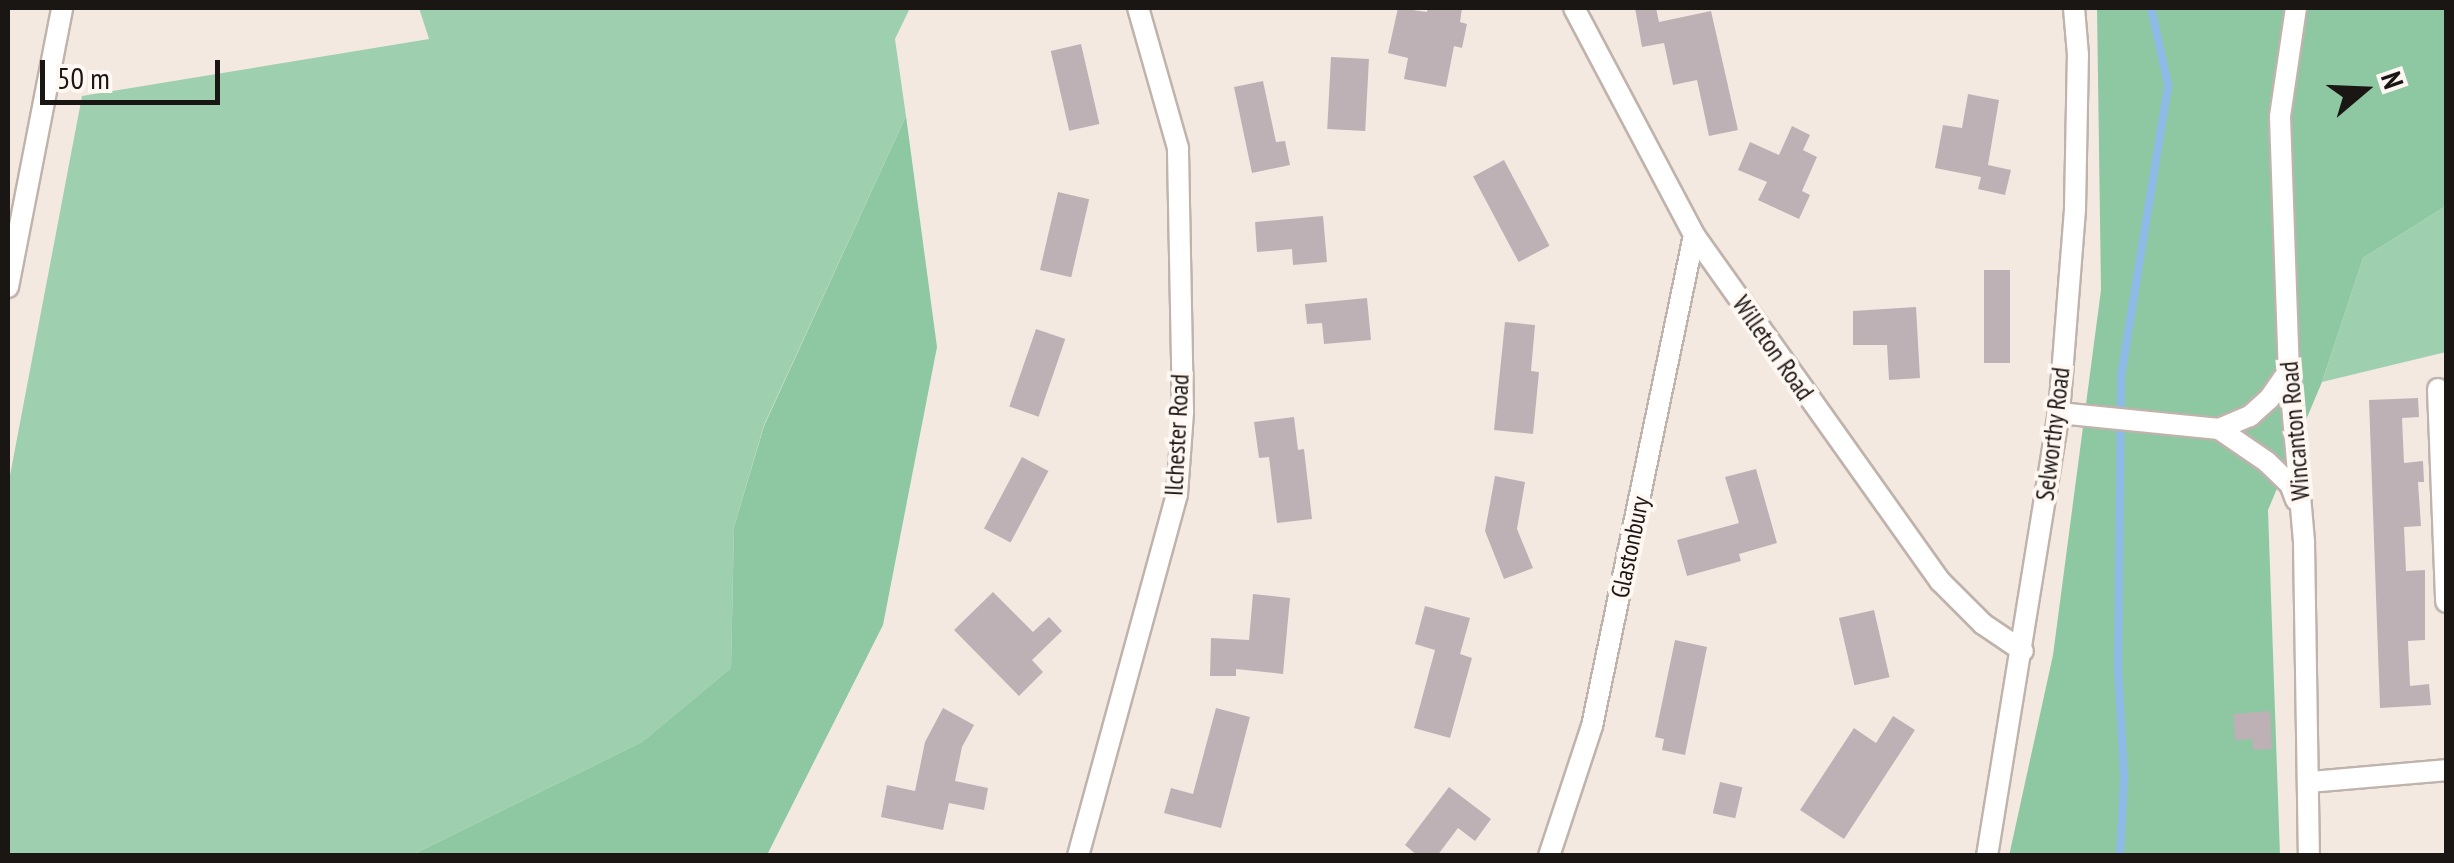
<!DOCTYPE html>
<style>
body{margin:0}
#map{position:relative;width:2454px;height:863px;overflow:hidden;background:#f4e9e1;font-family:"PT Sans Narrow",sans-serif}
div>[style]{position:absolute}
.green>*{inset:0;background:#9ed0b0}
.forest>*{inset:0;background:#8dc8a2}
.stream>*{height:8px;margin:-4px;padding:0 4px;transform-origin:4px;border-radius:4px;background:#8ebae8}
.building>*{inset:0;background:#beb1b5;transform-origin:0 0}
.roads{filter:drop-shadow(2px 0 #bfb3ac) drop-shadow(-2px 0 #bfb3ac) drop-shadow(0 2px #bfb3ac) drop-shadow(0 -2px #bfb3ac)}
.street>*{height:20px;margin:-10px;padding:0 10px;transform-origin:10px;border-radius:10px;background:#fff}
span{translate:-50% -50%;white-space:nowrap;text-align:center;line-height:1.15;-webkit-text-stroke:8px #fef7f2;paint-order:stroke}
.street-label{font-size:25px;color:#1a1614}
.frame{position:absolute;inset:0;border:10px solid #1a1614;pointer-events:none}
.north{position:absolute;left:2314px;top:40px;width:100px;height:100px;-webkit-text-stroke:8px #fef7f2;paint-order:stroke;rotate:71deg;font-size:28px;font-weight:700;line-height:40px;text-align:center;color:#1a1614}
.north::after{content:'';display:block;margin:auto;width:35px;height:45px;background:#1a1614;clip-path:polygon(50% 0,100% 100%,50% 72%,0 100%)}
.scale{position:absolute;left:40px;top:60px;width:180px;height:45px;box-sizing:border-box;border:5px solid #1a1614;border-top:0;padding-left:12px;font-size:30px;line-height:35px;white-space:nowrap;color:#1a1614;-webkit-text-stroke:8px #fef7f2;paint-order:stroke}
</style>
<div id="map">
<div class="green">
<i style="clip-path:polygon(419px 8px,910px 8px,895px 39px,906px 116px,764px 425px,734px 527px,731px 668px,642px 742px,412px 855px,8px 856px,8px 486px,82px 96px,429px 39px)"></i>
<i style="clip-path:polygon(2446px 206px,2446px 352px,2322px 382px,2363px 258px)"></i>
</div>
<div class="forest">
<i style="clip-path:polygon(2097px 8px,2446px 8px,2446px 206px,2363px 258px,2322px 382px,2268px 510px,2280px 855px,2009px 856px,2053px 655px,2101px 290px)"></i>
<i style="clip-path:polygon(906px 116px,937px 347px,883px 625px,767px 855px,412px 855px,642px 742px,731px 668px,734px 527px,764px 426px)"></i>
</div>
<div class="stream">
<i style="left:2120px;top:856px;width:80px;rotate:-87.1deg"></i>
<i style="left:2124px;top:776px;width:109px;rotate:-93.2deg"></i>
<i style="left:2118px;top:667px;width:291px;rotate:-89.4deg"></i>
<i style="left:2121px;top:376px;width:295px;rotate:-80.8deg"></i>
<i style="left:2168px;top:85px;width:79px;rotate:-102.4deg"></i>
</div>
<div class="building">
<i style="clip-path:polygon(1398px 8px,1427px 12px,1428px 8px,1462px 8px,1460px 22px,1467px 24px,1462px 48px,1454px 46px,1446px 87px,1404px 79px,1408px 58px,1388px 53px)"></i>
<i style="clip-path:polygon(1635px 8px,1656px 8px,1659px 22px,1711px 11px,1738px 130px,1709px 136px,1697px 80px,1673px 85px,1664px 43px,1642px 47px)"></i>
<i style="left:1081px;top:44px;width:82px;height:31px;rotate:77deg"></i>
<i style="left:1331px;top:57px;width:38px;height:72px;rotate:3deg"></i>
<i style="clip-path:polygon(1263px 81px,1276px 142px,1285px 141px,1290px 165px,1252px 173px,1234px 87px)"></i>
<i style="clip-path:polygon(1968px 94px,1999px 100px,1988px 165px,2011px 170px,2005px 195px,1978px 189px,1981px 177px,1935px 168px,1943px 125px,1962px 128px)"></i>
<i style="clip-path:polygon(1792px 126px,1810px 135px,1803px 150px,1817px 157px,1802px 191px,1810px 195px,1799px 219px,1758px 200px,1767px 182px,1738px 170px,1750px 142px,1779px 155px)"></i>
<i style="left:1504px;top:160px;width:97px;height:35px;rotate:62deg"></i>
<i style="left:1058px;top:192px;width:32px;height:80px;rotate:13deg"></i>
<i style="clip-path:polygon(1323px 216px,1327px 262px,1293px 265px,1292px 249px,1257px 252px,1255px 222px)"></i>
<i style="left:1984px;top:270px;width:26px;height:93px"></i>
<i style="clip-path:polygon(1367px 298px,1371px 340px,1324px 344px,1322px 323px,1307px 324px,1305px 304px)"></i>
<i style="clip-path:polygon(1916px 307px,1920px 378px,1889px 380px,1887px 345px,1853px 345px,1853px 311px)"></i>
<i style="clip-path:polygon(1505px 322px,1535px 325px,1531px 371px,1539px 372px,1533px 434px,1494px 430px)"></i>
<i style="left:1036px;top:329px;width:31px;height:82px;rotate:19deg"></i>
<i style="clip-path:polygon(2418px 398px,2419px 417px,2402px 418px,2404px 463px,2423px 461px,2424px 482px,2418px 482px,2421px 526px,2404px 527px,2406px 571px,2425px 570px,2425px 640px,2408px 641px,2410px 686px,2429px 684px,2431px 705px,2380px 708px,2369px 400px)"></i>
<i style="clip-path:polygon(1294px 417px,1298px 450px,1304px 449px,1312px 519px,1277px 523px,1269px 457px,1259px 458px,1254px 422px)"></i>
<i style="left:1022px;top:457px;width:30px;height:81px;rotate:28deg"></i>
<i style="clip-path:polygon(1756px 469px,1777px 543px,1739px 554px,1741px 561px,1687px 576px,1677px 540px,1739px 523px,1725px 477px)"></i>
<i style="clip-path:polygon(1495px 476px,1525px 482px,1517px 529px,1533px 568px,1504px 579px,1485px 531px)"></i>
<i style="clip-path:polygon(993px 592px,1033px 632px,1049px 617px,1062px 631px,1032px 660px,1043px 672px,1019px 696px,954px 630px)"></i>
<i style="clip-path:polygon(1253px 594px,1290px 598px,1283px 674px,1236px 669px,1236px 676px,1210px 676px,1211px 638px,1249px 640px)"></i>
<i style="clip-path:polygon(1425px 606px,1470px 618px,1460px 654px,1472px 658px,1450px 738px,1414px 728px,1435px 650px,1415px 644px)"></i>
<i style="left:1874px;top:610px;width:69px;height:36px;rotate:77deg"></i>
<i style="clip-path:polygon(1675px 640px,1707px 647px,1685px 755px,1662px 750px,1664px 739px,1655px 737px)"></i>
<i style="clip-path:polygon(943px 708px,974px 725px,962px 747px,955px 781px,988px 788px,984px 810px,949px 803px,943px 830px,881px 817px,887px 785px,915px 791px,925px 742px)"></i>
<i style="clip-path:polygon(1216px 708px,1250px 717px,1221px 828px,1164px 813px,1171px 788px,1193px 794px)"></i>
<i style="clip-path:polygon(2270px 711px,2272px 749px,2253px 750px,2252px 739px,2235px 740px,2233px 714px)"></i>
<i style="clip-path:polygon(1893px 716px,1915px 730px,1844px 839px,1800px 810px,1854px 728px,1876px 743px)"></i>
<i style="left:1720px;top:782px;width:23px;height:32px;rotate:13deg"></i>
<i style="clip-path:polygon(1449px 787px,1491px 819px,1475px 841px,1458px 828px,1437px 856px,1418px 856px,1405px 845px)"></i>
</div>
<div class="roads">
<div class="street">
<i style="left:1574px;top:8px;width:257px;rotate:62.1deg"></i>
<i style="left:1694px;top:235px;width:425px;rotate:54.6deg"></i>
<i style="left:1940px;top:581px;width:61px;rotate:45deg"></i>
<i style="left:1983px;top:624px;width:48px;rotate:34deg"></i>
<i style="left:2296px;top:8px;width:110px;rotate:98.4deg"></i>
<i style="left:2280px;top:117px;width:253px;rotate:88deg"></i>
<i style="left:2289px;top:370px;width:174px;rotate:85deg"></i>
<i style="left:2304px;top:543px;width:313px;rotate:89.1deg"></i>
<i style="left:8px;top:287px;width:284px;rotate:-79deg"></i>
<i style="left:2438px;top:389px;width:213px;rotate:87.8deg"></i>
<i style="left:2059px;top:413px;width:161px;rotate:5.7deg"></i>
<i style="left:2219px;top:429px;width:58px;rotate:34.5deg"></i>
<i style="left:2267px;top:462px;width:32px;rotate:44deg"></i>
<i style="left:2290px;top:484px;width:17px;rotate:69deg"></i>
<i style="left:2219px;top:429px;width:34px;rotate:-23deg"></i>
<i style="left:2250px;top:416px;width:25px;rotate:-42deg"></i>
<i style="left:2269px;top:399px;width:35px;rotate:-55deg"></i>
<i style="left:2310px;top:782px;width:137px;rotate:-5deg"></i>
<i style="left:1078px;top:856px;width:375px;rotate:-74.7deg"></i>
<i style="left:1177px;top:494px;width:82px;rotate:-85.8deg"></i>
<i style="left:1183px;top:412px;width:264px;rotate:-91.1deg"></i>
<i style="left:1178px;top:148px;width:146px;rotate:-105.9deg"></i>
<i style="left:1549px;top:856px;width:137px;rotate:-71.7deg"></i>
<i style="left:1592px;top:726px;width:501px;rotate:-78.26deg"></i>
<i style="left:1987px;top:856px;width:449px;rotate:-80.8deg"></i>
<i style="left:2059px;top:413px;width:206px;rotate:-85.5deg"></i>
<i style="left:2075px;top:208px;width:153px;rotate:-88.9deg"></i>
<i style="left:2078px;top:55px;width:47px;rotate:-94.9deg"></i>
</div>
</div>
<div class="street-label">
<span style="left:1773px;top:348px;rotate:55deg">Willeton Road</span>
<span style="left:2295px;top:431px;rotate:-95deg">Wincanton Road</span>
<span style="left:2053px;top:434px;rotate:-83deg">Selworthy Road</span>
<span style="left:1177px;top:435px;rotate:-87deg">Ilchester Road</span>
<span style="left:1630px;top:547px;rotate:-78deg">Glastonbury</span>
</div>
<div class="frame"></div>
<div class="north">N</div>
<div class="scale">50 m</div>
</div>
